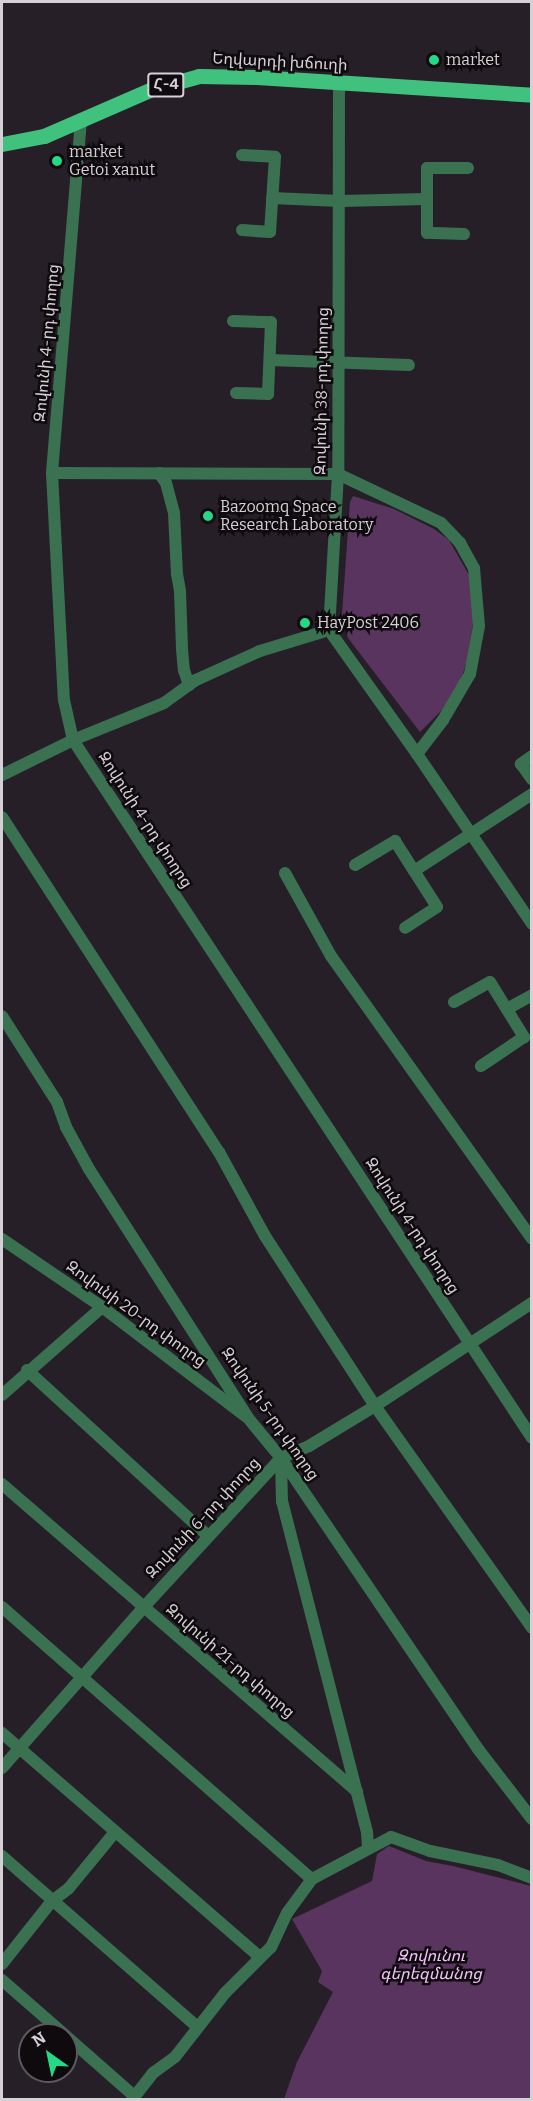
<!DOCTYPE html>
<meta charset="utf-8">
<style>
body{margin:0}
#map{position:relative;width:533px;height:2101px;overflow:hidden;background:#271f28;font-family:Bitter,"Noto Sans Armenian",serif}
div>[style]{position:absolute}
.green>*{inset:0;background:#58345f}
.minor>*{height:12px;margin:-6px;padding:0 6px;transform-origin:6px;border-radius:6px;background:#3a7251}
.tertiary>*{height:12px;margin:-6px;padding:0 6px;transform-origin:6px;border-radius:6px;background:#3a7251}
.primary>*{height:15px;margin:-7.5px;padding:0 7.5px;transform-origin:7.5px;border-radius:7.5px;background:#40c27e}
.dots>*{width:16px;height:16px;translate:-50% -50%;box-sizing:border-box;border:3px solid #0e0a0e;border-radius:50%}
span{translate:-50% -50%;white-space:nowrap;text-align:center;line-height:1.15;-webkit-text-stroke:5px #0e0a0e;paint-order:stroke}
.shield-label span{padding:2px 4px;background:#0e0a0e;border:2px solid;border-radius:4px;-webkit-text-stroke-width:0}
.shield-label{font-size:15px;color:#d4d0d5;font-weight:700}
.poi-label{font-size:16px;color:#d4d0d5}
.left{translate:0 -50%;text-align:left}
.street-label{font-size:16px;color:#d4d0d5}
.park-label{font-size:16px;color:#f0c2f8;font-style:italic}
.frame{position:absolute;inset:0;border:3px solid #d4d0d5;pointer-events:none}
.north{position:absolute;left:18px;top:2023px;width:60px;height:60px;box-sizing:border-box;background:#0e0a0e;border:2px solid #5d595e;border-radius:50%;rotate:327deg;font-size:16px;font-weight:700;line-height:24px;text-align:center;color:#d4d0d5}
.north::after{content:'';display:block;margin:auto;width:21px;height:27px;background:#25d886;clip-path:polygon(50% 0,100% 100%,50% 72%,0 100%)}
</style>
<div id="map">
<div class="green">
<i style="clip-path:polygon(353px 496px,394px 509px,434px 529px,449px 540px,469px 575px,474px 617px,467px 661px,460px 682px,445px 707px,420px 732px,348px 638px,342px 614px,350px 502px)"></i>
<i style="clip-path:polygon(389px 1846px,426px 1861px,453px 1866px,531px 1886px,531px 2099px,284px 2099px,297px 2062px,333px 1992px,318px 1982px,322px 1971px,292px 1919px,372px 1881px,377px 1854px)"></i>
</div>
<div class="minor">
<i style="left:242px;top:155px;width:33px;rotate:3deg"></i>
<i style="left:275px;top:157px;width:75px;rotate:93.8deg"></i>
<i style="left:270px;top:232px;width:28px;rotate:-176deg"></i>
<i style="left:272px;top:198px;width:68px;rotate:2.5deg"></i>
<i style="left:340px;top:201px;width:86px;rotate:-1.3deg"></i>
<i style="left:464px;top:234px;width:37px;rotate:-178deg"></i>
<i style="left:427px;top:233px;width:65px;rotate:-90deg"></i>
<i style="left:427px;top:168px;width:41px"></i>
<i style="left:233px;top:321px;width:38px;rotate:2deg"></i>
<i style="left:271px;top:322px;width:72px;rotate:92.4deg"></i>
<i style="left:268px;top:394px;width:32px;rotate:-178deg"></i>
<i style="left:270px;top:360px;width:139px;rotate:2.1deg"></i>
<i style="left:52px;top:473px;width:286px;rotate:0.2deg"></i>
<i style="left:338px;top:474px;width:156px;rotate:93.3deg"></i>
<i style="left:329px;top:630px;width:152px;rotate:54.6deg"></i>
<i style="left:159px;top:473px;width:12px;rotate:55deg"></i>
<i style="left:166px;top:483px;width:31px;rotate:75deg"></i>
<i style="left:174px;top:513px;width:61px;rotate:87.2deg"></i>
<i style="left:177px;top:574px;width:17px;rotate:80deg"></i>
<i style="left:180px;top:591px;width:58px;rotate:88deg"></i>
<i style="left:182px;top:649px;width:21px;rotate:85deg"></i>
<i style="left:184px;top:670px;width:16px;rotate:72deg"></i>
<i style="left:532px;top:756px;width:14px;rotate:144deg"></i>
<i style="left:521px;top:764px;width:19px;rotate:54deg"></i>
<i style="left:2px;top:775px;width:79px;rotate:-26.2deg"></i>
<i style="left:73px;top:740px;width:98px;rotate:-22.1deg"></i>
<i style="left:164px;top:703px;width:39px;rotate:-36deg"></i>
<i style="left:196px;top:680px;width:70px;rotate:-24.4deg"></i>
<i style="left:260px;top:651px;width:72px;rotate:-16.9deg"></i>
<i style="left:2px;top:817px;width:399px;rotate:57.1deg"></i>
<i style="left:219px;top:1152px;width:96px;rotate:61.3deg"></i>
<i style="left:265px;top:1236px;width:202px;rotate:57.1deg"></i>
<i style="left:375px;top:1406px;width:272px;rotate:54.7deg"></i>
<i style="left:355px;top:865px;width:47px;rotate:-31deg"></i>
<i style="left:395px;top:841px;width:78px;rotate:57.5deg"></i>
<i style="left:437px;top:907px;width:38px;rotate:147deg"></i>
<i style="left:414px;top:871px;width:141px;rotate:-33.1deg"></i>
<i style="left:285px;top:873px;width:95px;rotate:61deg"></i>
<i style="left:331px;top:956px;width:347px;rotate:54.6deg"></i>
<i style="left:454px;top:1002px;width:41px;rotate:-29.1deg"></i>
<i style="left:490px;top:982px;width:65px;rotate:58.3deg"></i>
<i style="left:524px;top:1037px;width:52px;rotate:146deg"></i>
<i style="left:507px;top:1009px;width:29px;rotate:-29deg"></i>
<i style="left:2px;top:1239px;width:121px;rotate:34.2deg"></i>
<i style="left:102px;top:1307px;width:180px;rotate:37.3deg"></i>
<i style="left:27px;top:1370px;width:246px;rotate:42.5deg"></i>
<i style="left:2px;top:1395px;width:133px;rotate:-41.3deg"></i>
<i style="left:281px;top:1458px;width:351px;rotate:55.9deg"></i>
<i style="left:478px;top:1749px;width:88px;rotate:52.4deg"></i>
<i style="left:281px;top:1458px;width:43px;rotate:88.7deg"></i>
<i style="left:282px;top:1501px;width:342px;rotate:75.6deg"></i>
<i style="left:367px;top:1832px;width:15px;rotate:86deg"></i>
<i style="left:2px;top:1484px;width:470px;rotate:40.9deg"></i>
<i style="left:2px;top:1607px;width:412px;rotate:41.3deg"></i>
<i style="left:312px;top:1879px;width:42px;rotate:126.3deg"></i>
<i style="left:287px;top:1913px;width:38px;rotate:115deg"></i>
<i style="left:271px;top:1947px;width:65px;rotate:135deg"></i>
<i style="left:225px;top:1993px;width:81px;rotate:128deg"></i>
<i style="left:175px;top:2057px;width:27px;rotate:144deg"></i>
<i style="left:153px;top:2073px;width:34px;rotate:128deg"></i>
<i style="left:2px;top:1733px;width:342px;rotate:41deg"></i>
<i style="left:2px;top:1856px;width:259px;rotate:41.2deg"></i>
<i style="left:312px;top:1879px;width:89px;rotate:-28deg"></i>
<i style="left:391px;top:1837px;width:41px;rotate:19.7deg"></i>
<i style="left:430px;top:1851px;width:69px;rotate:11.6deg"></i>
<i style="left:498px;top:1865px;width:36px;rotate:21deg"></i>
<i style="left:2px;top:1964px;width:80px;rotate:-51.6deg"></i>
<i style="left:52px;top:1901px;width:21px;rotate:-37deg"></i>
<i style="left:69px;top:1888px;width:72px;rotate:-50.6deg"></i>
<i style="left:2px;top:1980px;width:84px;rotate:41.1deg"></i>
<i style="left:66px;top:2036px;width:89px;rotate:41.4deg"></i>
</div>
<div class="tertiary">
<i style="left:339px;top:84px;width:390px;rotate:90.1deg"></i>
<i style="left:338px;top:474px;width:114px;rotate:25.4deg"></i>
<i style="left:441px;top:523px;width:28px;rotate:46deg"></i>
<i style="left:460px;top:543px;width:29px;rotate:61deg"></i>
<i style="left:474px;top:568px;width:58px;rotate:85.1deg"></i>
<i style="left:479px;top:626px;width:49px;rotate:100.6deg"></i>
<i style="left:470px;top:674px;width:53px;rotate:120.4deg"></i>
<i style="left:443px;top:720px;width:43px;rotate:127.4deg"></i>
<i style="left:417px;top:754px;width:205px;rotate:55.9deg"></i>
<i style="left:81px;top:120px;width:354px;rotate:94.7deg"></i>
<i style="left:52px;top:473px;width:227px;rotate:87deg"></i>
<i style="left:64px;top:700px;width:41px;rotate:77.3deg"></i>
<i style="left:73px;top:740px;width:835px;rotate:56.67deg"></i>
<i style="left:2px;top:1016px;width:102px;rotate:57.4deg"></i>
<i style="left:57px;top:1102px;width:27px;rotate:70deg"></i>
<i style="left:66px;top:1127px;width:48px;rotate:61.3deg"></i>
<i style="left:89px;top:1169px;width:295px;rotate:57.4deg"></i>
<i style="left:248px;top:1418px;width:52px;rotate:50.5deg"></i>
<i style="left:2px;top:1768px;width:213px;rotate:-48.6deg"></i>
<i style="left:143px;top:1608px;width:204px;rotate:-47.4deg"></i>
<i style="left:281px;top:1458px;width:30px;rotate:-23deg"></i>
<i style="left:309px;top:1446px;width:77px;rotate:-31.2deg"></i>
<i style="left:375px;top:1406px;width:188px;rotate:-33.3deg"></i>
</div>
<div class="primary">
<i style="left:2px;top:144px;width:43px;rotate:-10.8deg"></i>
<i style="left:44px;top:136px;width:118px;rotate:-23.5deg"></i>
<i style="left:152px;top:89px;width:49px;rotate:-15.5deg"></i>
<i style="left:199px;top:76px;width:58px;rotate:1deg"></i>
<i style="left:257px;top:77px;width:276px;rotate:3.7deg"></i>
</div>
<div class="dots">
<i style="left:434px;top:60px;background:#25d886"></i>
<i style="left:57px;top:161px;background:#25d886"></i>
<i style="left:208px;top:516px;background:#25d886"></i>
<i style="left:305px;top:623px;background:#25d886"></i>
</div>
<div class="shield-label">
<span style="left:166px;top:85px">Հ-4</span>
</div>
<div class="poi-label">
<span class="left" style="left:446px;top:60px">market</span>
<span class="left" style="left:69px;top:161px">market<br>Getoi xanut</span>
<span class="left" style="left:220px;top:516px">Bazoomq Space<br>Research Laboratory</span>
<span class="left" style="left:317px;top:623px">HayPost 2406</span>
</div>
<div class="street-label">
<span style="left:280px;top:62px;rotate:3deg">Եղվարդի խճուղի</span>
<span style="left:47px;top:343px;rotate:-85deg">Զովունի 4-րդ փողոց</span>
<span style="left:322px;top:391px;rotate:-89deg">Զովունի 38-րդ փողոց</span>
<span style="left:145px;top:820px;rotate:57deg">Զովունի 4-րդ փողոց</span>
<span style="left:412px;top:1226px;rotate:57deg">Զովունի 4-րդ փողոց</span>
<span style="left:136px;top:1314px;rotate:36deg">Զովունի 20-րդ փողոց</span>
<span style="left:270px;top:1414px;rotate:55deg">Զովունի 5-րդ փողոց</span>
<span style="left:203px;top:1518px;rotate:-47deg">Զովունի 6-րդ փողոց</span>
<span style="left:230px;top:1661px;rotate:41deg">Զովունի 21-րդ փողոց</span>
</div>
<div class="park-label">
<span style="left:431px;top:1965px">Զովունու<br>գերեզմանոց</span>
</div>
<div class="frame"></div>
<div class="north">N</div>
</div>
